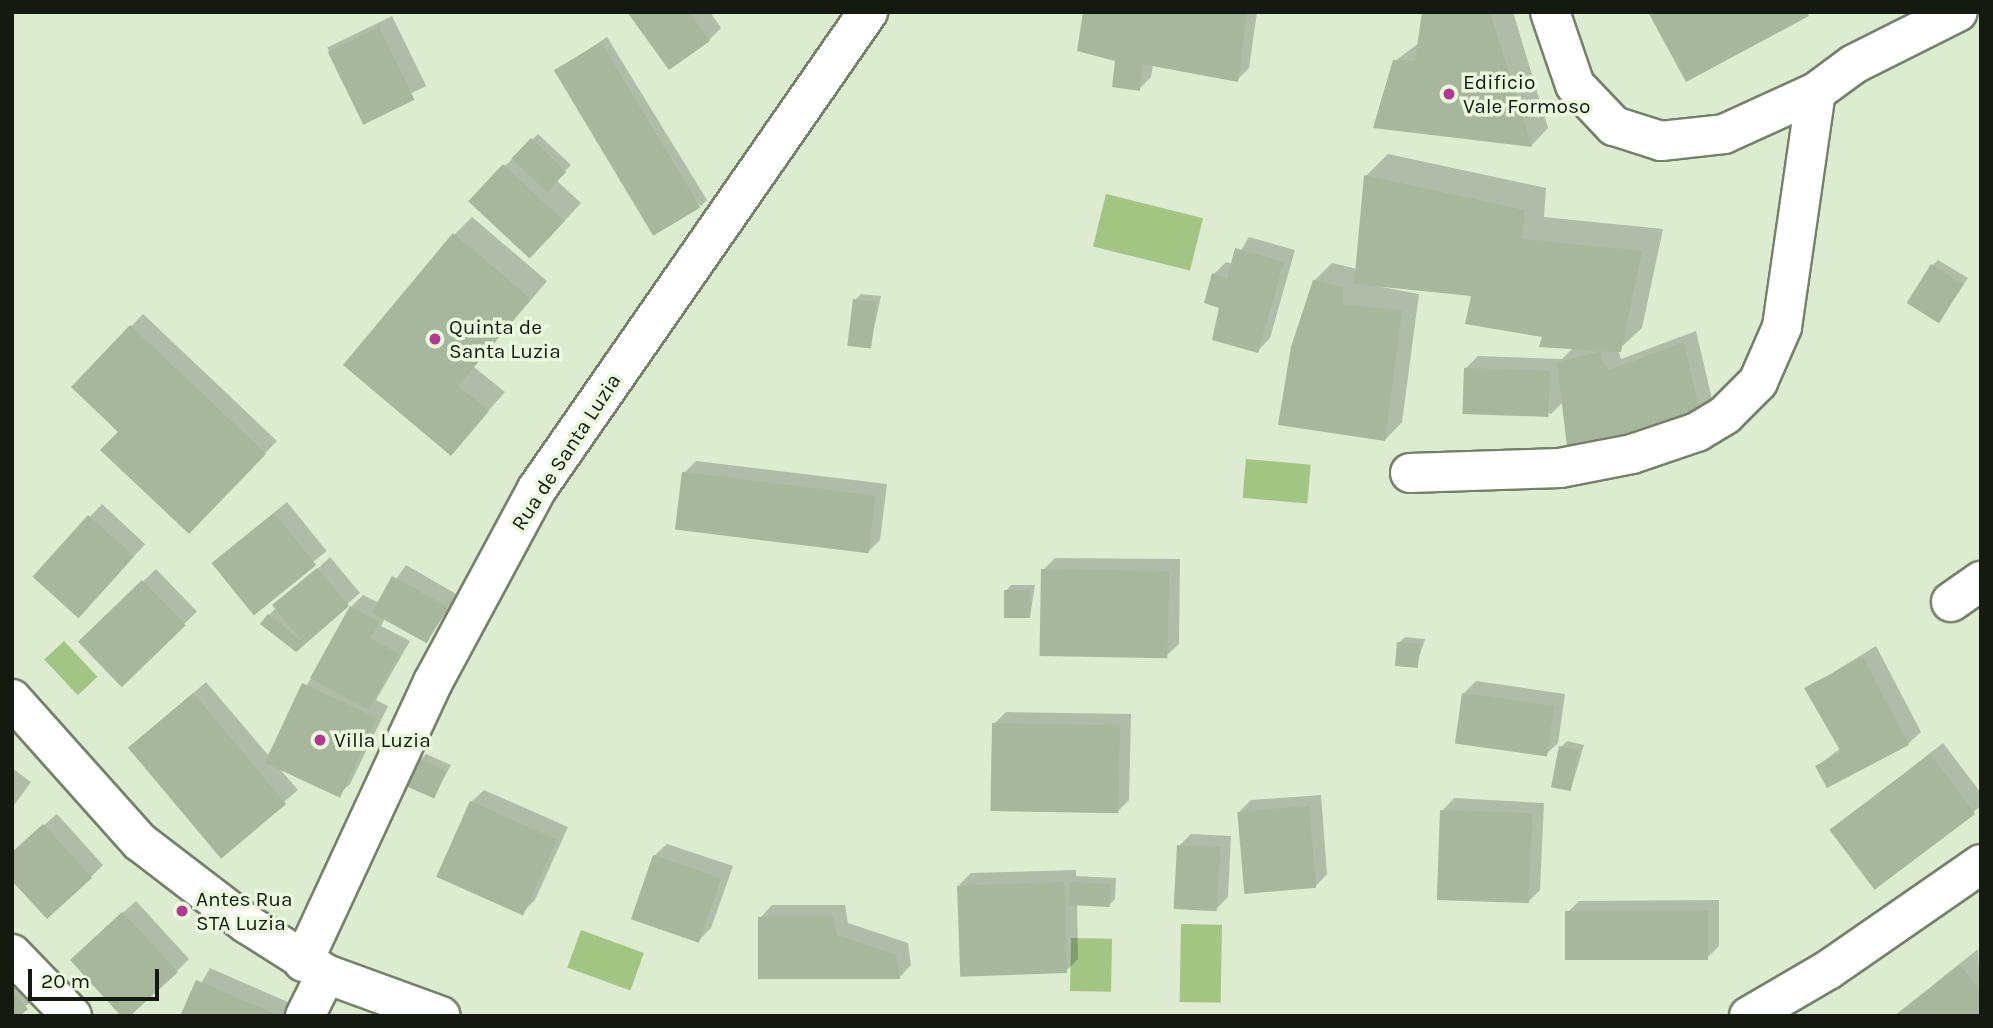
<!DOCTYPE html>
<style>
body{margin:0}
#map{position:relative;width:1993px;height:1028px;overflow:hidden;background:#ddebd1;font-family:Karla,sans-serif}
div>[style]{position:absolute}
.water>*{inset:0;background:#a2c583;transform-origin:0 0}
.shadow>*{inset:0;background:#0003;transform-origin:0 0}
.building>*{inset:0;background:#a8b69d;transform-origin:0 0}
.roads{filter:drop-shadow(2px 0 #75826a) drop-shadow(-2px 0 #75826a) drop-shadow(0 2px #75826a) drop-shadow(0 -2px #75826a)}
.minor>*{height:38px;margin:-19px;padding:0 19px;transform-origin:19px;border-radius:19px;background:#fff}
.tertiary>*{height:38px;margin:-19px;padding:0 19px;transform-origin:19px;border-radius:19px;background:#fff}
.dots>*{width:19px;height:19px;translate:-50% -50%;box-sizing:border-box;border:4px solid #eaf9de;border-radius:50%}
span{translate:-50% -50%;white-space:nowrap;text-align:center;line-height:1.15;-webkit-text-stroke:7px #eaf9de;paint-order:stroke}
.poi-label{font-size:21px;color:#151a10}
.left{translate:0 -50%;text-align:left}
.street-label{font-size:21px;color:#151a10}
.frame{position:absolute;inset:0;border:14px solid #151a10;pointer-events:none}
.scale{position:absolute;left:28px;top:969px;width:131px;height:32px;box-sizing:border-box;border:4px solid #151a10;border-top:0;padding-left:9px;font-size:21px;line-height:24px;white-space:nowrap;color:#151a10;-webkit-text-stroke:5px #eaf9de;paint-order:stroke}
</style>
<div id="map">
<div class="water">
<i style="left:1106px;top:194px;width:100px;height:54px;rotate:14deg"></i>
<i style="left:1246px;top:459px;width:65px;height:39px;rotate:5deg"></i>
<i style="left:64px;top:641px;width:49px;height:27px;rotate:47deg"></i>
<i style="left:1181px;top:924px;width:41px;height:78px;rotate:1deg"></i>
<i style="left:581px;top:930px;width:67px;height:40px;rotate:20deg"></i>
<i style="left:1071px;top:938px;width:41px;height:53px;rotate:1deg"></i>
</div>
<div class="shadow">
<i style="clip-path:polygon(629px 12px,710px 12px,721px 28px,709px 40px)"></i>
<i style="clip-path:polygon(1085px 12px,1257px 12px,1249px 68px,1237px 80px,1153px 64px,1151px 77px,1139px 89px)"></i>
<i style="clip-path:polygon(1424px 12px,1513px 12px,1548px 128px,1531px 146px,1395px 61px,1419px 43px)"></i>
<i style="left:392px;top:16px;width:78px;height:72px;rotate:64deg"></i>
<i style="clip-path:polygon(607px 37px,707px 200px,701px 206px,556px 71px)"></i>
<i style="clip-path:polygon(538px 134px,571px 165px,556px 180px,581px 203px,548px 239px,505px 166px)"></i>
<i style="clip-path:polygon(1388px 154px,1546px 188px,1544px 217px,1663px 229px,1642px 328px,1618px 350px,1621px 359px,1696px 331px,1712px 399px,1699px 412px,1563px 402px,1551px 414px,1466px 368px,1478px 356px,1562px 359px,1573px 348px,1473px 294px,1360px 283px,1419px 294px,1402px 422px,1385px 440px,1314px 281px,1332px 263px,1357px 269px,1366px 176px)"></i>
<i style="clip-path:polygon(472px 217px,547px 281px,474px 367px,505px 392px,451px 453px,454px 235px)"></i>
<i style="clip-path:polygon(1249px 237px,1295px 250px,1270px 338px,1258px 351px,1221px 306px,1214px 274px,1226px 262px,1233px 264px)"></i>
<i style="clip-path:polygon(1938px 260px,1968px 278px,1940px 321px,1932px 266px)"></i>
<i style="clip-path:polygon(861px 294px,881px 296px,870px 347px,855px 300px)"></i>
<i style="clip-path:polygon(143px 314px,277px 441px,189px 531px,120px 432px,73px 387px)"></i>
<i style="clip-path:polygon(696px 461px,887px 484px,880px 540px,868px 552px,684px 473px)"></i>
<i style="left:287px;top:502px;width:63px;height:97px;rotate:51deg"></i>
<i style="left:102px;top:504px;width:59px;height:99px;rotate:43deg"></i>
<i style="clip-path:polygon(330px 557px,360px 593px,301px 644px,269px 615px)"></i>
<i style="clip-path:polygon(1055px 558px,1180px 559px,1179px 644px,1166px 656px,1043px 570px)"></i>
<i style="clip-path:polygon(406px 565px,458px 595px,427px 641px,385px 618px,381px 626px,410px 641px,376px 700px,388px 706px,350px 784px,337px 796px,279px 768px,298px 790px,221px 856px,130px 748px,206px 682px,268px 755px,351px 607px,363px 595px,379px 603px)"></i>
<i style="left:156px;top:569px;width:59px;height:105px;rotate:46deg"></i>
<i style="clip-path:polygon(1011px 585px,1035px 585px,1030px 617px,1006px 591px)"></i>
<i style="clip-path:polygon(1405px 637px,1425px 639px,1416px 667px,1399px 643px)"></i>
<i style="clip-path:polygon(1876px 646px,1921px 732px,1908px 744px,1817px 766px,1841px 748px,1806px 689px)"></i>
<i style="clip-path:polygon(1476px 681px,1565px 694px,1558px 743px,1545px 755px,1464px 693px)"></i>
<i style="clip-path:polygon(1006px 712px,1131px 714px,1129px 800px,1117px 812px,994px 724px)"></i>
<i style="clip-path:polygon(1567px 741px,1584px 745px,1571px 789px,1561px 747px)"></i>
<i style="clip-path:polygon(1943px 743px,1981px 793px,1981px 806px,1876px 887px,1832px 830px)"></i>
<i style="clip-path:polygon(426px 754px,451px 765px,434px 796px,420px 760px)"></i>
<i style="clip-path:polygon(12px 768px,31px 782px,12px 808px)"></i>
<i style="clip-path:polygon(484px 790px,568px 827px,535px 900px,523px 912px,471px 802px)"></i>
<i style="clip-path:polygon(1321px 795px,1327px 874px,1315px 887px,1239px 812px,1251px 800px)"></i>
<i style="clip-path:polygon(1454px 798px,1544px 803px,1540px 890px,1528px 902px,1442px 811px)"></i>
<i style="clip-path:polygon(57px 814px,103px 865px,91px 877px,12px 853px)"></i>
<i style="clip-path:polygon(1191px 834px,1231px 836px,1228px 897px,1216px 909px,1179px 846px)"></i>
<i style="clip-path:polygon(667px 844px,733px 866px,711px 928px,699px 940px,654px 856px)"></i>
<i style="clip-path:polygon(1076px 870px,1076px 876px,1116px 878px,1115px 899px,1109px 905px,1077px 903px,1078px 959px,1066px 971px,959px 885px,971px 873px)"></i>
<i style="clip-path:polygon(1719px 900px,1719px 946px,1707px 958px,1567px 913px,1579px 901px)"></i>
<i style="clip-path:polygon(136px 901px,189px 959px,177px 971px,84px 948px)"></i>
<i style="clip-path:polygon(772px 905px,845px 905px,848px 923px,908px 943px,911px 965px,899px 978px,760px 918px)"></i>
<i style="clip-path:polygon(1978px 949px,1981px 1016px,1894px 1016px)"></i>
<i style="clip-path:polygon(12px 965px,39px 996px,12px 1016px)"></i>
<i style="clip-path:polygon(210px 968px,290px 1003px,284px 1016px,182px 1016px)"></i>
</div>
<div class="building">
<i style="clip-path:polygon(627px 12px,689px 12px,710px 41px,669px 70px)"></i>
<i style="clip-path:polygon(1083px 12px,1247px 12px,1238px 82px,1142px 64px,1140px 91px,1112px 87px,1115px 61px,1077px 51px)"></i>
<i style="clip-path:polygon(1422px 12px,1490px 12px,1532px 147px,1373px 128px,1393px 60px,1415px 61px)"></i>
<i style="clip-path:polygon(1648px 12px,1807px 12px,1809px 16px,1686px 82px)"></i>
<i style="left:379px;top:27px;width:81px;height:57px;rotate:64deg"></i>
<i style="left:601px;top:42px;width:193px;height:55px;rotate:59deg"></i>
<i style="left:531px;top:138px;width:49px;height:28px;rotate:44deg"></i>
<i style="left:503px;top:164px;width:84px;height:51px;rotate:43deg"></i>
<i style="clip-path:polygon(1364px 175px,1524px 210px,1522px 239px,1642px 251px,1621px 352px,1602px 351px,1601px 359px,1609px 370px,1684px 342px,1700px 413px,1568px 455px,1557px 362px,1602px 351px,1539px 347px,1542px 337px,1465px 324px,1471px 296px,1354px 284px)"></i>
<i style="clip-path:polygon(453px 233px,531px 299px,458px 386px,489px 411px,451px 456px,343px 365px)"></i>
<i style="clip-path:polygon(1235px 248px,1284px 262px,1258px 353px,1212px 340px,1219px 308px,1204px 303px,1212px 273px,1227px 279px)"></i>
<i style="left:1931px;top:264px;width:38px;height:46px;rotate:32deg"></i>
<i style="clip-path:polygon(1313px 280px,1343px 287px,1343px 304px,1402px 311px,1385px 441px,1278px 425px,1291px 347px)"></i>
<i style="left:853px;top:299px;width:24px;height:47px;rotate:7deg"></i>
<i style="clip-path:polygon(130px 325px,266px 454px,189px 534px,100px 450px,118px 432px,71px 387px)"></i>
<i style="left:1464px;top:368px;width:86px;height:46px;rotate:2deg"></i>
<i style="left:682px;top:472px;width:195px;height:58px;rotate:7deg"></i>
<i style="left:274px;top:513px;width:67px;height:80px;rotate:51deg"></i>
<i style="left:88px;top:515px;width:62px;height:83px;rotate:42deg"></i>
<i style="clip-path:polygon(317px 568px,349px 606px,296px 652px,260px 624px,268px 614px,303px 642px,272px 605px)"></i>
<i style="left:1041px;top:569px;width:128px;height:87px;rotate:1deg"></i>
<i style="left:392px;top:576px;width:63px;height:42px;rotate:29deg"></i>
<i style="left:142px;top:580px;width:63px;height:89px;rotate:46deg"></i>
<i style="left:1030px;top:590px;width:28px;height:26px;rotate:90deg"></i>
<i style="clip-path:polygon(350px 606px,379px 622px,370px 638px,399px 654px,369px 710px,310px 678px)"></i>
<i style="left:1397px;top:642px;width:23px;height:24px;rotate:5deg"></i>
<i style="clip-path:polygon(1863px 657px,1909px 745px,1827px 788px,1815px 766px,1841px 752px,1804px 688px)"></i>
<i style="left:302px;top:683px;width:83px;height:88px;rotate:25deg"></i>
<i style="left:193px;top:693px;width:145px;height:85px;rotate:50deg"></i>
<i style="left:1462px;top:693px;width:93px;height:51px;rotate:8deg"></i>
<i style="left:992px;top:723px;width:128px;height:88px;rotate:1deg"></i>
<i style="left:1559px;top:746px;width:20px;height:42px;rotate:11deg"></i>
<i style="left:1930px;top:754px;width:75px;height:126px;rotate:53deg"></i>
<i style="left:419px;top:759px;width:30px;height:30px;rotate:24deg"></i>
<i style="left:470px;top:801px;width:95px;height:83px;rotate:24deg"></i>
<i style="left:1309px;top:806px;width:82px;height:72px;rotate:85deg"></i>
<i style="left:1440px;top:810px;width:92px;height:90px;rotate:2deg"></i>
<i style="clip-path:polygon(43px 824px,92px 878px,47px 919px,12px 881px,12px 852px)"></i>
<i style="left:1177px;top:845px;width:43px;height:64px;rotate:3deg"></i>
<i style="left:653px;top:855px;width:72px;height:68px;rotate:19deg"></i>
<i style="left:1064px;top:882px;width:91px;height:107px;rotate:88deg"></i>
<i style="left:1070px;top:882px;width:41px;height:23px;rotate:3deg"></i>
<i style="left:1708px;top:911px;width:49px;height:143px;rotate:90deg"></i>
<i style="clip-path:polygon(122px 912px,178px 972px,130px 1016px,121px 1016px,70px 960px)"></i>
<i style="clip-path:polygon(758px 917px,833px 917px,837px 935px,896px 955px,900px 979px,758px 979px)"></i>
<i style="clip-path:polygon(1960px 965px,1981px 991px,1981px 1016px,1896px 1016px)"></i>
<i style="clip-path:polygon(196px 980px,280px 1016px,180px 1016px)"></i>
<i style="clip-path:polygon(12px 991px,28px 1009px,20px 1016px,12px 1016px)"></i>
</div>
<div class="roads">
<div class="minor">
<i style="left:1550px;top:12px;width:77px;rotate:71.1deg"></i>
<i style="left:1575px;top:85px;width:57px;rotate:46.4deg"></i>
<i style="left:1614px;top:126px;width:49px;rotate:17.7deg"></i>
<i style="left:1661px;top:141px;width:63px;rotate:-6.3deg"></i>
<i style="left:1724px;top:134px;width:101px;rotate:-24.5deg"></i>
<i style="left:1816px;top:92px;width:47px;rotate:-36.4deg"></i>
<i style="left:1854px;top:64px;width:116px;rotate:-26.6deg"></i>
<i style="left:1410px;top:473px;width:150px;rotate:-1.9deg"></i>
<i style="left:1560px;top:468px;width:73px;rotate:-11deg"></i>
<i style="left:1632px;top:454px;width:69px;rotate:-18.7deg"></i>
<i style="left:1697px;top:432px;width:33px;rotate:-31deg"></i>
<i style="left:1725px;top:415px;width:47px;rotate:-45deg"></i>
<i style="left:1758px;top:382px;width:60px;rotate:-66.4deg"></i>
<i style="left:1782px;top:327px;width:237px;rotate:-81.8deg"></i>
<i style="left:1951px;top:602px;width:37px;rotate:-35deg"></i>
<i style="left:12px;top:954px;width:86px;rotate:45.9deg"></i>
<i style="left:303px;top:962px;width:309px;rotate:-65.1deg"></i>
<i style="left:433px;top:682px;width:219px;rotate:-61.7deg"></i>
<i style="left:537px;top:489px;width:581px;rotate:-55.24deg"></i>
<i style="left:305px;top:1016px;width:47px;rotate:-63.4deg"></i>
</div>
<div class="tertiary">
<i style="left:12px;top:699px;width:192px;rotate:48.2deg"></i>
<i style="left:140px;top:842px;width:135px;rotate:37.5deg"></i>
<i style="left:247px;top:924px;width:93px;rotate:32.3deg"></i>
<i style="left:326px;top:974px;width:122px;rotate:20.1deg"></i>
<i style="left:1749px;top:1016px;width:91px;rotate:-30.2deg"></i>
<i style="left:1828px;top:970px;width:186px;rotate:-34.7deg"></i>
</div>
</div>
<div class="dots">
<i style="left:1449px;top:94px;background:#b13a90"></i>
<i style="left:435px;top:339px;background:#b13a90"></i>
<i style="left:320px;top:740px;background:#b13a90"></i>
<i style="left:182px;top:911px;background:#b13a90"></i>
</div>
<div class="poi-label">
<span class="left" style="left:1463px;top:94px">Edificio<br>Vale Formoso</span>
<span class="left" style="left:449px;top:339px">Quinta de<br>Santa Luzia</span>
<span class="left" style="left:334px;top:740px">Villa Luzia</span>
<span class="left" style="left:196px;top:911px">Antes Rua<br>STA Luzia</span>
</div>
<div class="street-label">
<span style="left:566px;top:452px;rotate:-57deg">Rua de Santa Luzia</span>
</div>
<div class="frame"></div>
<div class="scale">20 m</div>
</div>
